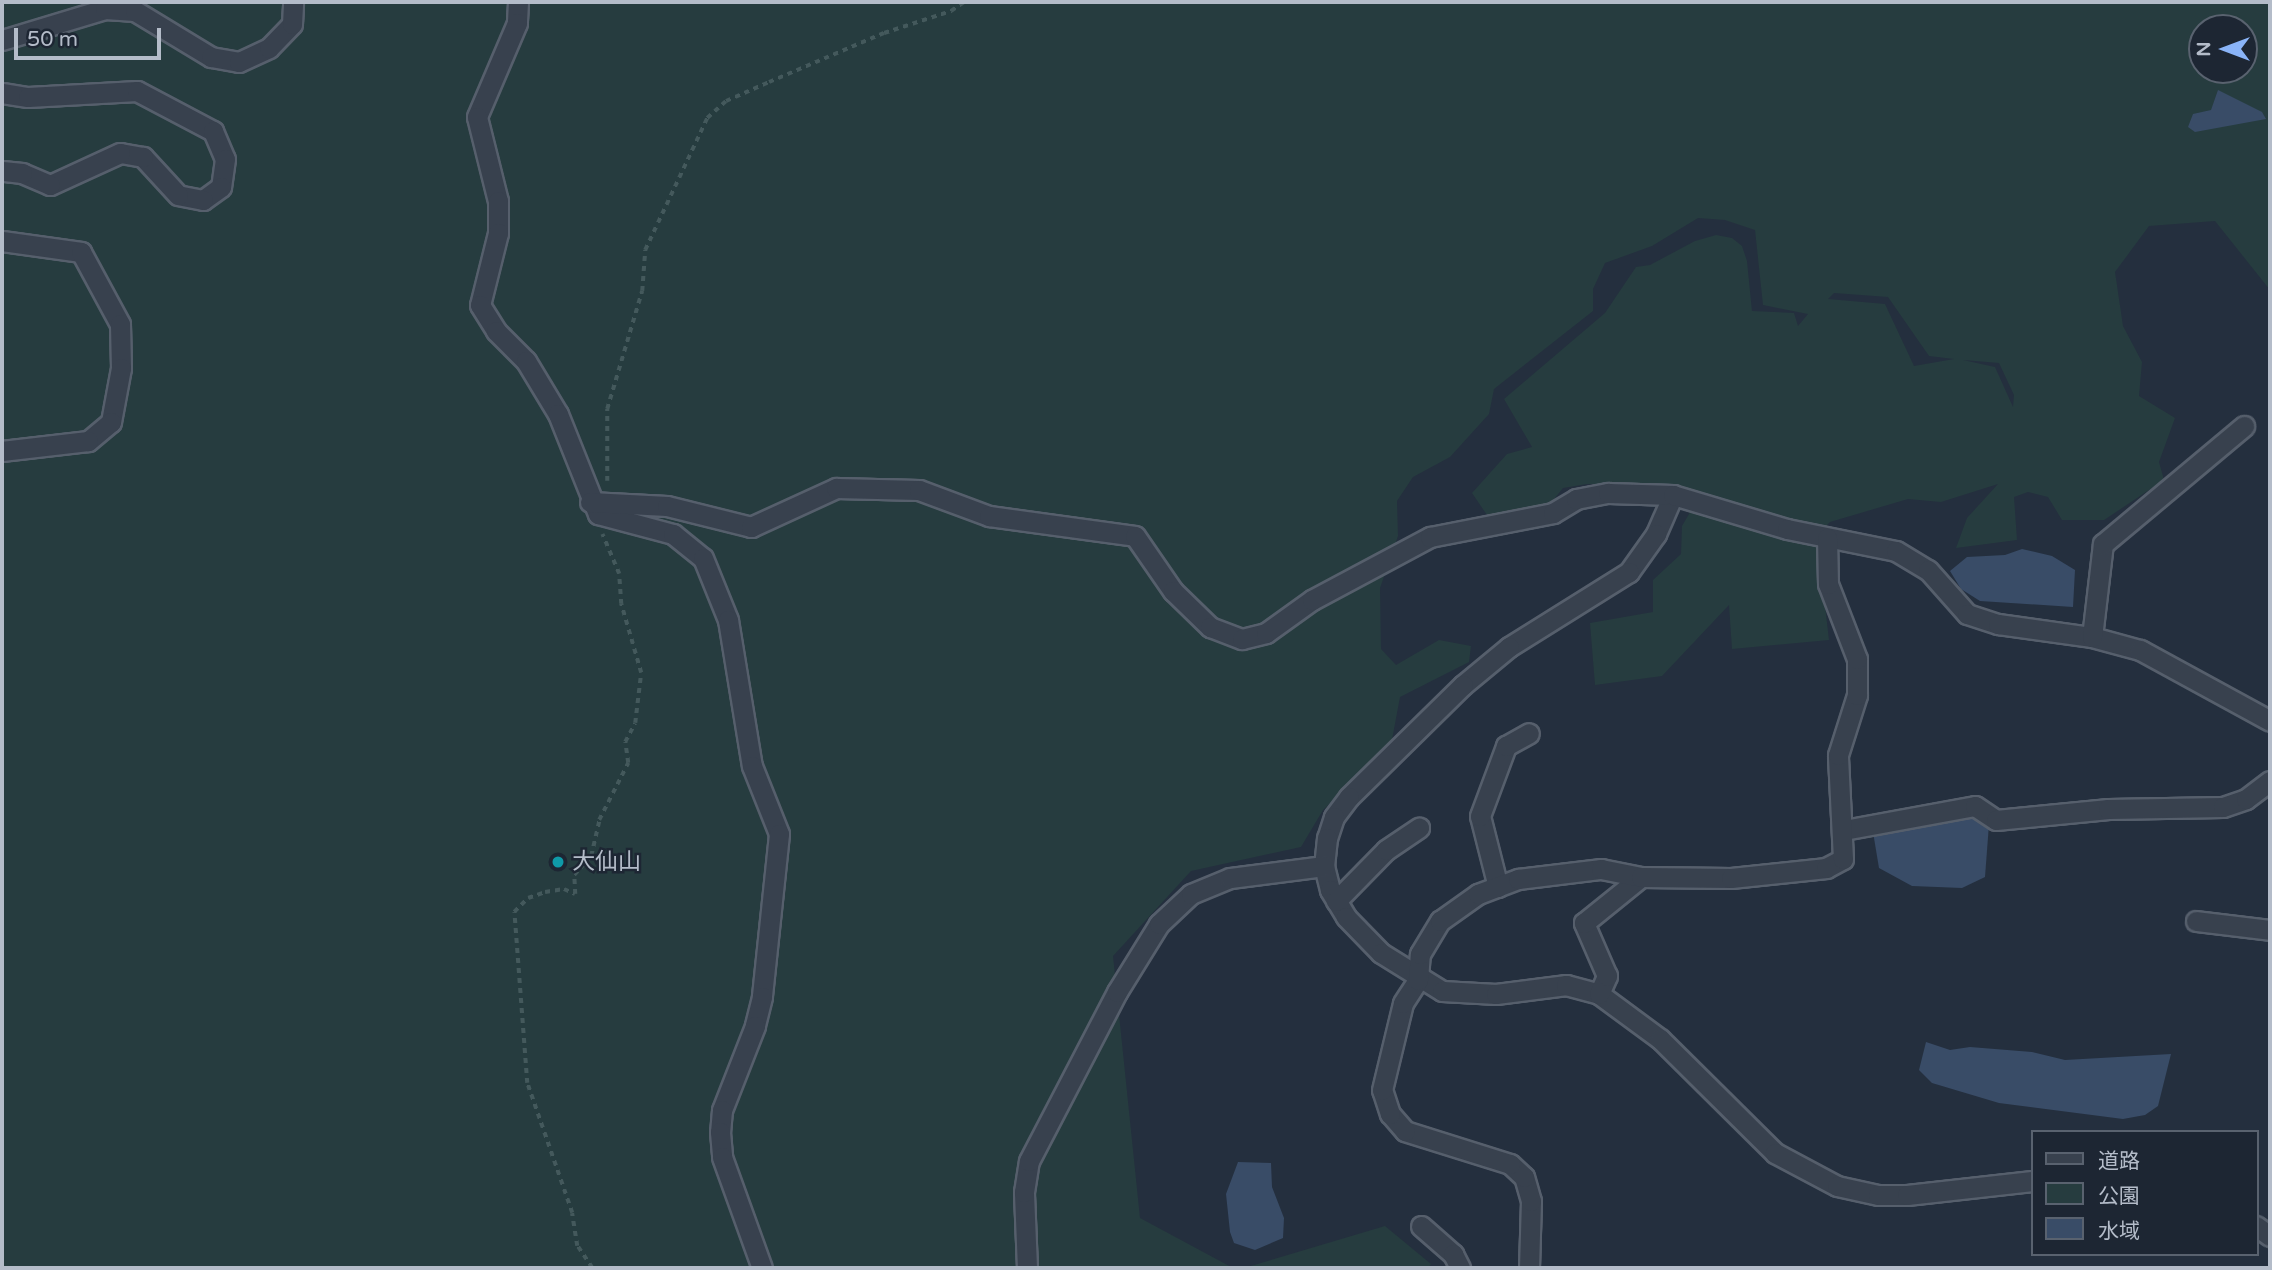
<!DOCTYPE html>
<meta charset="utf-8">
<style>
body{margin:0}
#map{position:relative;width:2272px;height:1270px;overflow:hidden;background:#242f3e;font-family:"Varela Round","Noto Sans JP",sans-serif}
div>[style]{position:absolute}
.green>*{inset:0;background:#263c3f}
.water>*{inset:0;background:#394c67}
.path>*{height:3.5px;margin-top:-1.75px;transform-origin:0;background:repeating-linear-gradient(90deg,#44595c 0 5px,transparent 0 10px)}
.roads{filter:drop-shadow(2px 0 #565f6c) drop-shadow(-2px 0 #565f6c) drop-shadow(0 2px #565f6c) drop-shadow(0 -2px #565f6c)}
.street>*{height:19px;margin:-9.5px;padding:0 9.5px;transform-origin:9.5px;border-radius:9.5px;background:#38414e}
.dots>*{width:19px;height:19px;translate:-50% -50%;box-sizing:border-box;border:4px solid #1d2633;border-radius:50%}
span{translate:-50% -50%;white-space:nowrap;text-align:center;line-height:1.15;-webkit-text-stroke:5px #1d2633;paint-order:stroke}
.poi-label{font-size:23px;color:#b4bcc9}
.left{translate:0 -50%;text-align:left}
.frame{position:absolute;inset:0;border:4px solid #b4bcc9;pointer-events:none}
.legend{position:absolute;left:2031px;top:1130px;width:228px;height:126px;box-sizing:border-box;background:#1d2633;border:2px solid #59626f;margin:0;padding:9px 12px;list-style:none;font-size:21px;color:#b4bcc9}
.legend li{display:flex;align-items:center;gap:14px;height:35px}
.legend b{width:35px;border:2px solid #59626f}
.north{position:absolute;left:2188px;top:14px;width:70px;height:70px;box-sizing:border-box;background:#1d2633;border:2px solid #59626f;border-radius:50%;rotate:270deg;font-size:19px;font-weight:700;line-height:28px;text-align:center;color:#b4bcc9}
.north::after{content:'';display:block;margin:auto;width:24px;height:32px;background:#8ab4f8;clip-path:polygon(50% 0,100% 100%,50% 72%,0 100%)}
.scale{position:absolute;left:14px;top:28px;width:147px;height:32px;box-sizing:border-box;border:4px solid #b4bcc9;border-top:0;padding-left:9px;font-size:21px;line-height:24px;white-space:nowrap;color:#b4bcc9;-webkit-text-stroke:5px #1d2633;paint-order:stroke}
</style>
<div id="map">
<div class="green">
<i style="clip-path:polygon(evenodd,2px 2px,2270px 2px,2270px 290px,2215px 221px,2149px 226px,2115px 272px,2123px 326px,2142px 362px,2139px 396px,2175px 418px,2159px 462px,2164px 480px,2104px 520px,2062px 520px,2048px 497px,2028px 492px,2014px 497px,2017px 540px,1956px 548px,1967px 518px,1998px 484px,1941px 502px,1908px 499px,1830px 522px,1820px 532px,1819px 554px,1829px 640px,1732px 649px,1729px 605px,1662px 676px,1595px 685px,1590px 623px,1653px 612px,1653px 580px,1681px 554px,1682px 526px,1699px 497px,1673px 485px,1587px 484px,1563px 488px,1546px 509px,1487px 515px,1472px 493px,1507px 454px,1532px 447px,1504px 399px,1605px 313px,1636px 267px,1650px 265px,1695px 241px,1716px 235px,1732px 238px,1742px 246px,1747px 261px,1752px 311px,1794px 313px,1798px 326px,1808px 314px,1763px 305px,1755px 230px,1725px 220px,1698px 218px,1652px 246px,1605px 263px,1593px 289px,1593px 311px,1494px 389px,1489px 414px,1450px 457px,1413px 477px,1397px 501px,1398px 536px,1380px 588px,1381px 649px,1396px 665px,1439px 640px,1471px 646px,1469px 662px,1400px 697px,1391px 745px,1323px 810px,1301px 847px,1191px 871px,1113px 956px,1140px 1218px,1233px 1268px,2px 1268px,2px 2px,2202px 28px,2244px 28px,2244px 70px,2202px 70px,2202px 28px,2px 2px,1834px 293px,1888px 297px,1929px 356px,1954px 359px,1914px 366px,1885px 304px,1828px 299px,1834px 293px,2px 2px,1963px 360px,1999px 363px,2014px 395px,2013px 407px,1995px 367px,1963px 360px)"></i>
<i style="clip-path:polygon(1385px 1226px,1431px 1264px,1428px 1268px,1244px 1268px)"></i>
</div>
<div class="water">
<i style="clip-path:polygon(2218px 90px,2262px 112px,2266px 119px,2195px 132px,2188px 127px,2193px 114px,2211px 110px)"></i>
<i style="clip-path:polygon(2022px 549px,2052px 556px,2075px 570px,2073px 607px,1980px 601px,1961px 589px,1950px 571px,1967px 557px,2005px 555px)"></i>
<i style="clip-path:polygon(1972px 810px,1989px 824px,1985px 877px,1962px 888px,1912px 886px,1879px 868px,1873px 832px)"></i>
<i style="clip-path:polygon(1926px 1042px,1950px 1050px,1970px 1047px,2032px 1052px,2065px 1060px,2171px 1054px,2158px 1106px,2145px 1115px,2123px 1119px,1999px 1103px,1932px 1083px,1919px 1070px)"></i>
<i style="clip-path:polygon(1238px 1162px,1271px 1163px,1272px 1187px,1284px 1218px,1283px 1238px,1255px 1250px,1234px 1243px,1230px 1232px,1226px 1194px)"></i>
</div>
<div class="path">
<i style="left:607px;top:481px;width:72px;rotate:-90deg"></i>
<i style="left:607px;top:409px;width:123px;rotate:-73.5deg"></i>
<i style="left:642px;top:291px;width:41px;rotate:-85.8deg"></i>
<i style="left:645px;top:250px;width:146px;rotate:-64.8deg"></i>
<i style="left:707px;top:118px;width:25px;rotate:-42deg"></i>
<i style="left:726px;top:101px;width:47px;rotate:-23.8deg"></i>
<i style="left:769px;top:82px;width:125px;rotate:-23.1deg"></i>
<i style="left:884px;top:33px;width:71px;rotate:-18.2deg"></i>
<i style="left:951px;top:11px;width:16px;rotate:-35deg"></i>
<i style="left:592px;top:1268px;width:27px;rotate:-124deg"></i>
<i style="left:577px;top:1246px;width:33px;rotate:-99deg"></i>
<i style="left:572px;top:1213px;width:138px;rotate:-109.1deg"></i>
<i style="left:527px;top:1083px;width:171px;rotate:-94.3deg"></i>
<i style="left:514px;top:912px;width:20px;rotate:-45deg"></i>
<i style="left:528px;top:898px;width:18px;rotate:-19deg"></i>
<i style="left:545px;top:892px;width:19px;rotate:-9deg"></i>
<i style="left:564px;top:889px;width:12px;rotate:24deg"></i>
<i style="left:575px;top:894px;width:19px;rotate:-93deg"></i>
<i style="left:574px;top:875px;width:25px;rotate:-48deg"></i>
<i style="left:591px;top:856px;width:37px;rotate:-77deg"></i>
<i style="left:599px;top:820px;width:64px;rotate:-63deg"></i>
<i style="left:628px;top:763px;width:21px;rotate:-98deg"></i>
<i style="left:625px;top:742px;width:21px;rotate:-62deg"></i>
<i style="left:635px;top:723px;width:50px;rotate:-83.2deg"></i>
<i style="left:641px;top:673px;width:72px;rotate:-106.2deg"></i>
<i style="left:621px;top:604px;width:30px;rotate:-94deg"></i>
<i style="left:619px;top:574px;width:43px;rotate:-113deg"></i>
</div>
<div class="roads">
<div class="street">
<i style="left:518px;top:2px;width:21px;rotate:93deg"></i>
<i style="left:517px;top:23px;width:102px;rotate:113.1deg"></i>
<i style="left:477px;top:117px;width:87px;rotate:76deg"></i>
<i style="left:498px;top:201px;width:32px;rotate:90deg"></i>
<i style="left:498px;top:233px;width:74px;rotate:104deg"></i>
<i style="left:480px;top:305px;width:31px;rotate:58deg"></i>
<i style="left:496px;top:331px;width:42px;rotate:45deg"></i>
<i style="left:526px;top:361px;width:62px;rotate:58.9deg"></i>
<i style="left:558px;top:414px;width:108px;rotate:68.2deg"></i>
<i style="left:598px;top:514px;width:78px;rotate:14.9deg"></i>
<i style="left:673px;top:534px;width:38px;rotate:39deg"></i>
<i style="left:703px;top:558px;width:67px;rotate:68deg"></i>
<i style="left:728px;top:620px;width:148px;rotate:80.7deg"></i>
<i style="left:752px;top:766px;width:73px;rotate:68.3deg"></i>
<i style="left:779px;top:834px;width:164px;rotate:96deg"></i>
<i style="left:762px;top:997px;width:30px;rotate:104deg"></i>
<i style="left:755px;top:1026px;width:90px;rotate:111.4deg"></i>
<i style="left:722px;top:1110px;width:22px;rotate:95deg"></i>
<i style="left:720px;top:1132px;width:25px;rotate:85deg"></i>
<i style="left:722px;top:1157px;width:118px;rotate:70.2deg"></i>
<i style="left:2px;top:40px;width:108px;rotate:-16.8deg"></i>
<i style="left:105px;top:9px;width:30px;rotate:4deg"></i>
<i style="left:135px;top:11px;width:89px;rotate:31.2deg"></i>
<i style="left:211px;top:57px;width:28px;rotate:10deg"></i>
<i style="left:239px;top:62px;width:33px;rotate:-25deg"></i>
<i style="left:269px;top:48px;width:33px;rotate:-46deg"></i>
<i style="left:292px;top:24px;width:22px;rotate:-87deg"></i>
<i style="left:2px;top:93px;width:26px;rotate:9deg"></i>
<i style="left:28px;top:97px;width:109px;rotate:-3.2deg"></i>
<i style="left:137px;top:91px;width:86px;rotate:27.8deg"></i>
<i style="left:213px;top:131px;width:30px;rotate:67deg"></i>
<i style="left:225px;top:159px;width:28px;rotate:98deg"></i>
<i style="left:221px;top:187px;width:22px;rotate:144deg"></i>
<i style="left:203px;top:200px;width:25px;rotate:-169deg"></i>
<i style="left:178px;top:195px;width:52px;rotate:-132.6deg"></i>
<i style="left:143px;top:157px;width:23px;rotate:-170deg"></i>
<i style="left:120px;top:153px;width:77px;rotate:155.4deg"></i>
<i style="left:50px;top:185px;width:30px;rotate:-157deg"></i>
<i style="left:22px;top:173px;width:20px;rotate:-174deg"></i>
<i style="left:2px;top:241px;width:80px;rotate:7.9deg"></i>
<i style="left:81px;top:252px;width:82px;rotate:61.6deg"></i>
<i style="left:120px;top:324px;width:44px;rotate:88.7deg"></i>
<i style="left:121px;top:368px;width:55px;rotate:100.5deg"></i>
<i style="left:111px;top:422px;width:30px;rotate:140deg"></i>
<i style="left:88px;top:441px;width:87px;rotate:173.4deg"></i>
<i style="left:1673px;top:495px;width:43px;rotate:113.6deg"></i>
<i style="left:1656px;top:534px;width:47px;rotate:125.4deg"></i>
<i style="left:1629px;top:572px;width:142px;rotate:148deg"></i>
<i style="left:1509px;top:647px;width:60px;rotate:140.4deg"></i>
<i style="left:1463px;top:685px;width:160px;rotate:135.5deg"></i>
<i style="left:1349px;top:797px;width:25px;rotate:127deg"></i>
<i style="left:1334px;top:817px;width:22px;rotate:108deg"></i>
<i style="left:1327px;top:838px;width:28px;rotate:96deg"></i>
<i style="left:1324px;top:866px;width:25px;rotate:76deg"></i>
<i style="left:1330px;top:890px;width:31px;rotate:59deg"></i>
<i style="left:1346px;top:917px;width:50px;rotate:45.8deg"></i>
<i style="left:1381px;top:953px;width:72px;rotate:31.9deg"></i>
<i style="left:1442px;top:991px;width:54px;rotate:3.2deg"></i>
<i style="left:1496px;top:994px;width:71px;rotate:-7.3deg"></i>
<i style="left:1566px;top:985px;width:34px;rotate:15deg"></i>
<i style="left:1599px;top:994px;width:76px;rotate:36.4deg"></i>
<i style="left:1660px;top:1039px;width:162px;rotate:44.7deg"></i>
<i style="left:1775px;top:1153px;width:70px;rotate:28deg"></i>
<i style="left:1837px;top:1186px;width:42px;rotate:12.4deg"></i>
<i style="left:1878px;top:1195px;width:29px"></i>
<i style="left:1907px;top:1195px;width:126px;rotate:-6.4deg"></i>
<i style="left:590px;top:502px;width:77px;rotate:3deg"></i>
<i style="left:667px;top:506px;width:87px;rotate:14deg"></i>
<i style="left:751px;top:527px;width:94px;rotate:-24.6deg"></i>
<i style="left:836px;top:488px;width:83px;rotate:1.4deg"></i>
<i style="left:919px;top:490px;width:75px;rotate:20.4deg"></i>
<i style="left:989px;top:516px;width:147px;rotate:7.8deg"></i>
<i style="left:1135px;top:536px;width:67px;rotate:55.4deg"></i>
<i style="left:1173px;top:591px;width:52px;rotate:44.2deg"></i>
<i style="left:1210px;top:627px;width:34px;rotate:21deg"></i>
<i style="left:1242px;top:639px;width:25px;rotate:-14deg"></i>
<i style="left:1266px;top:633px;width:57px;rotate:-35.7deg"></i>
<i style="left:1312px;top:600px;width:134px;rotate:-28.1deg"></i>
<i style="left:1430px;top:537px;width:125px;rotate:-11deg"></i>
<i style="left:1553px;top:513px;width:27px;rotate:-31deg"></i>
<i style="left:1576px;top:499px;width:33px;rotate:-11deg"></i>
<i style="left:1608px;top:493px;width:65px;rotate:1.8deg"></i>
<i style="left:1673px;top:495px;width:119px;rotate:16.6deg"></i>
<i style="left:1787px;top:529px;width:111px;rotate:11.4deg"></i>
<i style="left:1896px;top:551px;width:37px;rotate:31deg"></i>
<i style="left:1928px;top:570px;width:59px;rotate:48.4deg"></i>
<i style="left:1967px;top:614px;width:33px;rotate:18deg"></i>
<i style="left:1998px;top:624px;width:95px;rotate:7.9deg"></i>
<i style="left:2092px;top:637px;width:50px;rotate:15.2deg"></i>
<i style="left:2140px;top:650px;width:148px;rotate:28.6deg"></i>
<i style="left:2092px;top:637px;width:94px;rotate:-83.3deg"></i>
<i style="left:2103px;top:544px;width:184px;rotate:-39.9deg"></i>
<i style="left:1844px;top:830px;width:133px;rotate:-10.4deg"></i>
<i style="left:1975px;top:806px;width:25px;rotate:34deg"></i>
<i style="left:1996px;top:820px;width:113px;rotate:-5.6deg"></i>
<i style="left:2108px;top:809px;width:115px;rotate:-1deg"></i>
<i style="left:2223px;top:807px;width:24px;rotate:-19deg"></i>
<i style="left:2246px;top:799px;width:30px;rotate:-37deg"></i>
<i style="left:1498px;top:887px;width:73px;rotate:-104.2deg"></i>
<i style="left:1480px;top:816px;width:75px;rotate:-69.6deg"></i>
<i style="left:1506px;top:746px;width:26px;rotate:-29deg"></i>
<i style="left:1336px;top:901px;width:71px;rotate:-45.6deg"></i>
<i style="left:1386px;top:850px;width:40px;rotate:-34deg"></i>
<i style="left:2196px;top:921px;width:75px;rotate:6.9deg"></i>
<i style="left:1599px;top:994px;width:20px;rotate:-66deg"></i>
<i style="left:1607px;top:976px;width:58px;rotate:-113.5deg"></i>
<i style="left:1584px;top:923px;width:73px;rotate:-38.9deg"></i>
<i style="left:1421px;top:1226px;width:43px;rotate:41.2deg"></i>
<i style="left:1453px;top:1254px;width:16px;rotate:63deg"></i>
<i style="left:2256px;top:1226px;width:17px;rotate:36deg"></i>
<i style="left:1027px;top:1268px;width:76px;rotate:-92.3deg"></i>
<i style="left:1024px;top:1192px;width:31px;rotate:-81deg"></i>
<i style="left:1029px;top:1161px;width:191px;rotate:-62.5deg"></i>
<i style="left:1117px;top:992px;width:80px;rotate:-58.3deg"></i>
<i style="left:1159px;top:924px;width:44px;rotate:-43.2deg"></i>
<i style="left:1191px;top:894px;width:42px;rotate:-22.3deg"></i>
<i style="left:1230px;top:878px;width:95px;rotate:-7.3deg"></i>
<i style="left:1529px;top:1268px;width:67px;rotate:-88.3deg"></i>
<i style="left:1531px;top:1201px;width:25px;rotate:-106deg"></i>
<i style="left:1524px;top:1177px;width:19px;rotate:-137deg"></i>
<i style="left:1510px;top:1164px;width:110px;rotate:-162.6deg"></i>
<i style="left:1405px;top:1131px;width:23px;rotate:-131deg"></i>
<i style="left:1390px;top:1114px;width:25px;rotate:-108deg"></i>
<i style="left:1382px;top:1090px;width:89px;rotate:-76.4deg"></i>
<i style="left:1403px;top:1003px;width:27px;rotate:-57deg"></i>
<i style="left:1418px;top:980px;width:26px;rotate:-86deg"></i>
<i style="left:1420px;top:954px;width:39px;rotate:-59deg"></i>
<i style="left:1440px;top:921px;width:47px;rotate:-35.4deg"></i>
<i style="left:1478px;top:894px;width:43px;rotate:-20.6deg"></i>
<i style="left:1518px;top:879px;width:84px;rotate:-6.9deg"></i>
<i style="left:1601px;top:869px;width:41px;rotate:11.3deg"></i>
<i style="left:1641px;top:877px;width:90px;rotate:0.6deg"></i>
<i style="left:1731px;top:878px;width:96px;rotate:-6deg"></i>
<i style="left:1826px;top:868px;width:19px;rotate:-28deg"></i>
<i style="left:1843px;top:859px;width:104px;rotate:-92.8deg"></i>
<i style="left:1838px;top:755px;width:63px;rotate:-72.4deg"></i>
<i style="left:1857px;top:695px;width:36px;rotate:-90deg"></i>
<i style="left:1857px;top:659px;width:80px;rotate:-111.1deg"></i>
<i style="left:1828px;top:584px;width:46px;rotate:-91.2deg"></i>
</div>
</div>
<div class="dots">
<i style="left:558px;top:862px;background:#0f9aa8"></i>
</div>
<div class="poi-label">
<span class="left" style="left:572px;top:862px">大仙山</span>
</div>
<div class="frame"></div>
<ul class="legend">
<li><b style="height:9px;background:#38414e"></b>道路</li>
<li><b style="height:19px;background:#263c3f"></b>公園</li>
<li><b style="height:19px;background:#394c67"></b>水域</li>
</ul>
<div class="north">N</div>
<div class="scale">50 m</div>
</div>
